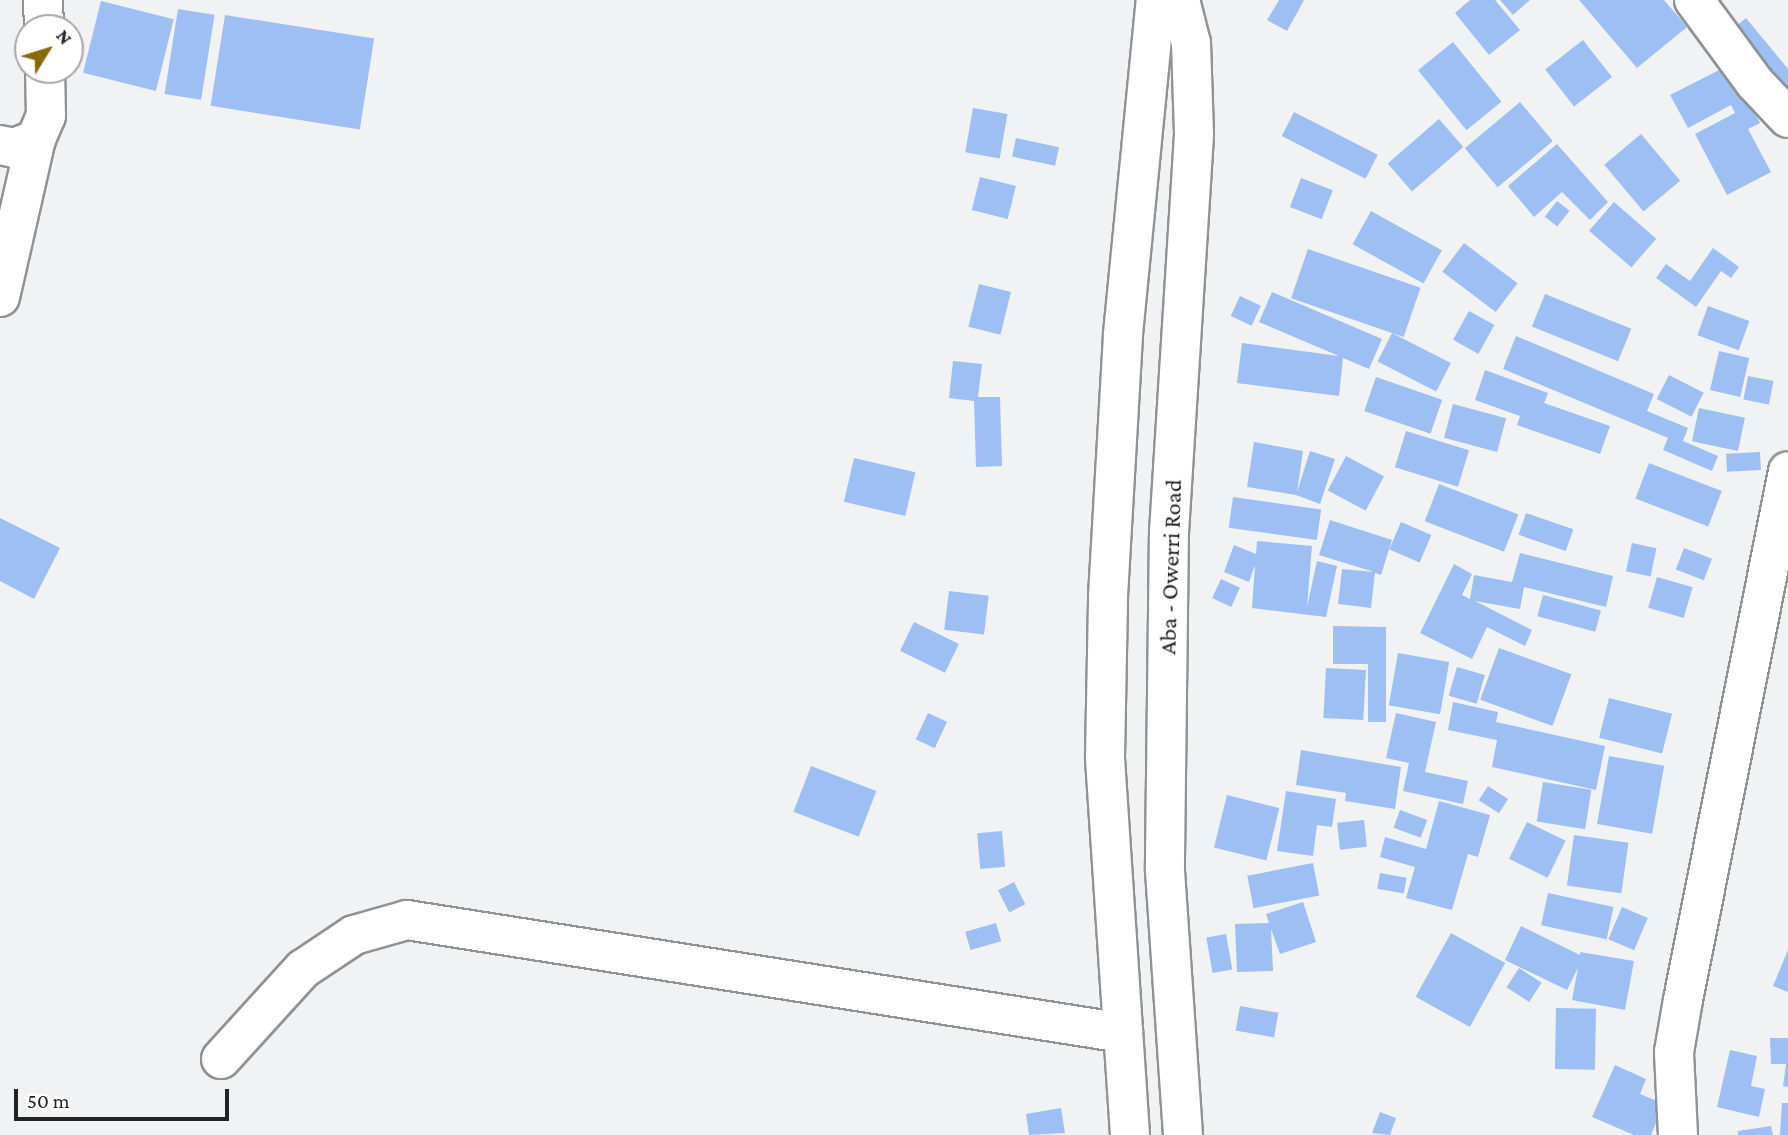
<!DOCTYPE html>
<style>
body{margin:0}
#map{position:relative;width:1788px;height:1135px;overflow:hidden;background:#f1f2f4;font-family:"Crimson Pro",serif}
div>[style]{position:absolute}
.building>*{inset:0;background:#9ebff3;transform-origin:0 0}
.roads{filter:drop-shadow(2px 0 #919294) drop-shadow(-2px 0 #919294) drop-shadow(0 2px #919294) drop-shadow(0 -2px #919294)}
.minor>*{height:38px;margin:-19px;padding:0 19px;transform-origin:19px;border-radius:19px;background:#fff}
.highway>*{height:38px;margin:-19px;padding:0 19px;transform-origin:19px;border-radius:19px;background:#fff}
span{translate:-50% -50%;white-space:nowrap;text-align:center;line-height:1.15;-webkit-text-stroke:6px #fff;paint-order:stroke}
.street-label{font-size:24px;color:#232324}
.north{position:absolute;left:14px;top:14px;width:70px;height:70px;box-sizing:border-box;background:#fff;border:2px solid #a7a7a7;border-radius:50%;rotate:52deg;font-size:19px;font-weight:700;line-height:28px;text-align:center;color:#232324}
.north::after{content:'';display:block;margin:auto;width:24px;height:32px;background:#856c09;clip-path:polygon(50% 0,100% 100%,50% 72%,0 100%)}
.scale{position:absolute;left:14px;top:1089px;width:215px;height:32px;box-sizing:border-box;border:4px solid #232324;border-top:0;padding-left:9px;font-size:21px;line-height:24px;white-space:nowrap;color:#232324;-webkit-text-stroke:5px #fff;paint-order:stroke}
</style>
<div id="map">
<div class="building">
<i style="clip-path:polygon(1279px 0,1304px 0,1287px 31px,1267px 20px)"></i>
<i style="clip-path:polygon(1470px 0,1495px 0,1520px 30px,1489px 55px,1455px 13px)"></i>
<i style="clip-path:polygon(1500px 0,1530px 0,1513px 15px)"></i>
<i style="clip-path:polygon(1579px 0,1664px 0,1687px 27px,1637px 68px)"></i>
<i style="left:101px;top:1px;width:75px;height:74px;rotate:14deg"></i>
<i style="left:178px;top:9px;width:37px;height:86px;rotate:9deg"></i>
<i style="left:225px;top:15px;width:151px;height:92px;rotate:9deg"></i>
<i style="clip-path:polygon(1746px 18px,1788px 69px,1788px 117px,1722px 38px)"></i>
<i style="left:1583px;top:40px;width:47px;height:48px;rotate:52deg"></i>
<i style="left:1453px;top:42px;width:77px;height:45px;rotate:51deg"></i>
<i style="clip-path:polygon(1729px 65px,1760px 123px,1748px 129px,1771px 172px,1727px 195px,1695px 134px,1735px 113px,1731px 105px,1688px 128px,1670px 95px)"></i>
<i style="left:1520px;top:102px;width:51px;height:72px;rotate:50deg"></i>
<i style="left:973px;top:108px;width:35px;height:45px;rotate:10deg"></i>
<i style="left:1294px;top:112px;width:94px;height:27px;rotate:27deg"></i>
<i style="left:1439px;top:119px;width:37px;height:68px;rotate:49deg"></i>
<i style="left:1641px;top:134px;width:61px;height:48px;rotate:50deg"></i>
<i style="left:1016px;top:138px;width:44px;height:19px;rotate:12deg"></i>
<i style="clip-path:polygon(1557px 144px,1608px 202px,1590px 220px,1562px 192px,1534px 217px,1508px 186px)"></i>
<i style="left:980px;top:177px;width:37px;height:34px;rotate:14deg"></i>
<i style="left:1301px;top:178px;width:34px;height:31px;rotate:21deg"></i>
<i style="left:1557px;top:201px;width:16px;height:20px;rotate:38deg"></i>
<i style="left:1614px;top:202px;width:56px;height:38px;rotate:41deg"></i>
<i style="left:1371px;top:211px;width:81px;height:38px;rotate:29deg"></i>
<i style="left:1464px;top:243px;width:67px;height:36px;rotate:37deg"></i>
<i style="clip-path:polygon(1713px 248px,1739px 267px,1731px 278px,1721px 271px,1696px 307px,1656px 278px,1666px 264px,1690px 281px)"></i>
<i style="left:1308px;top:249px;width:119px;height:52px;rotate:19deg"></i>
<i style="left:979px;top:284px;width:33px;height:44px;rotate:14deg"></i>
<i style="clip-path:polygon(1272px 292px,1382px 339px,1369px 369px,1343px 358px,1339px 396px,1237px 383px,1242px 343px,1339px 356px,1259px 322px)"></i>
<i style="left:1545px;top:294px;width:93px;height:35px;rotate:22deg"></i>
<i style="left:1240px;top:296px;width:23px;height:22px;rotate:25deg"></i>
<i style="left:1708px;top:306px;width:44px;height:31px;rotate:20deg"></i>
<i style="left:1469px;top:311px;width:29px;height:33px;rotate:29deg"></i>
<i style="left:1392px;top:333px;width:66px;height:32px;rotate:27deg"></i>
<i style="clip-path:polygon(1516px 336px,1654px 394px,1647px 411px,1688px 428px,1683px 441px,1718px 456px,1712px 471px,1663px 450px,1668px 438px,1503px 369px)"></i>
<i style="left:1719px;top:351px;width:31px;height:40px;rotate:13deg"></i>
<i style="clip-path:polygon(953px 361px,982px 364px,978px 397px,1000px 397px,1002px 466px,976px 467px,974px 401px,949px 398px)"></i>
<i style="clip-path:polygon(1485px 370px,1548px 393px,1544px 403px,1610px 426px,1600px 454px,1517px 425px,1520px 416px,1475px 400px)"></i>
<i style="left:1669px;top:375px;width:39px;height:27px;rotate:27deg"></i>
<i style="left:1748px;top:376px;width:26px;height:24px;rotate:11deg"></i>
<i style="left:1376px;top:377px;width:70px;height:36px;rotate:19deg"></i>
<i style="left:1453px;top:404px;width:55px;height:35px;rotate:15deg"></i>
<i style="left:1699px;top:408px;width:47px;height:34px;rotate:12deg"></i>
<i style="left:1406px;top:431px;width:66px;height:38px;rotate:17deg"></i>
<i style="clip-path:polygon(1254px 442px,1303px 451px,1297px 492px,1310px 451px,1335px 459px,1320px 504px,1296px 495px,1247px 487px)"></i>
<i style="left:1760px;top:452px;width:18px;height:34px;rotate:87deg"></i>
<i style="left:1346px;top:456px;width:43px;height:39px;rotate:28deg"></i>
<i style="left:854px;top:458px;width:63px;height:45px;rotate:13deg"></i>
<i style="left:1649px;top:463px;width:78px;height:38px;rotate:21deg"></i>
<i style="left:1439px;top:484px;width:85px;height:40px;rotate:21deg"></i>
<i style="left:1233px;top:497px;width:89px;height:31px;rotate:8deg"></i>
<i style="left:1526px;top:513px;width:50px;height:23px;rotate:19deg"></i>
<i style="clip-path:polygon(0 518px,60px 548px,34px 599px,0 581px)"></i>
<i style="clip-path:polygon(1330px 520px,1392px 540px,1381px 575px,1375px 573px,1371px 608px,1338px 604px,1342px 569px,1374px 572px,1319px 555px)"></i>
<i style="left:1401px;top:522px;width:33px;height:30px;rotate:23deg"></i>
<i style="clip-path:polygon(1257px 541px,1312px 546px,1307px 607px,1317px 561px,1337px 566px,1326px 617px,1252px 608px,1255px 565px,1249px 582px,1224px 572px,1234px 545px,1256px 554px)"></i>
<i style="left:1632px;top:543px;width:25px;height:29px;rotate:12deg"></i>
<i style="left:1684px;top:548px;width:30px;height:23px;rotate:21deg"></i>
<i style="clip-path:polygon(1520px 553px,1613px 576px,1606px 607px,1524px 587px,1520px 609px,1475px 601px,1532px 630px,1525px 646px,1487px 627px,1472px 659px,1420px 633px,1454px 564px,1472px 574px,1462px 595px,1470px 599px,1474px 575px,1512px 582px)"></i>
<i style="left:1657px;top:577px;width:37px;height:32px;rotate:16deg"></i>
<i style="left:1221px;top:579px;width:21px;height:21px;rotate:25deg"></i>
<i style="left:949px;top:591px;width:40px;height:39px;rotate:7deg"></i>
<i style="left:1543px;top:595px;width:60px;height:22px;rotate:15deg"></i>
<i style="left:914px;top:622px;width:50px;height:32px;rotate:26deg"></i>
<i style="clip-path:polygon(1333px 626px,1386px 627px,1386px 722px,1368px 722px,1368px 664px,1333px 664px)"></i>
<i style="left:1499px;top:648px;width:77px;height:55px;rotate:20deg"></i>
<i style="left:1398px;top:653px;width:52px;height:53px;rotate:10deg"></i>
<i style="left:1457px;top:667px;width:29px;height:30px;rotate:16deg"></i>
<i style="left:1326px;top:668px;width:40px;height:50px;rotate:3deg"></i>
<i style="left:1609px;top:698px;width:65px;height:41px;rotate:14deg"></i>
<i style="clip-path:polygon(1453px 702px,1498px 712px,1496px 722px,1605px 746px,1596px 790px,1492px 767px,1497px 740px,1448px 730px)"></i>
<i style="left:928px;top:713px;width:21px;height:29px;rotate:25deg"></i>
<i style="clip-path:polygon(1396px 713px,1436px 722px,1425px 772px,1468px 781px,1463px 804px,1403px 791px,1409px 763px,1386px 758px)"></i>
<i style="clip-path:polygon(1301px 750px,1401px 767px,1395px 809px,1345px 801px,1346px 793px,1296px 785px)"></i>
<i style="left:1609px;top:756px;width:56px;height:69px;rotate:10deg"></i>
<i style="left:811px;top:766px;width:70px;height:49px;rotate:21deg"></i>
<i style="left:1543px;top:782px;width:49px;height:40px;rotate:9deg"></i>
<i style="left:1488px;top:786px;width:24px;height:17px;rotate:33deg"></i>
<i style="clip-path:polygon(1286px 791px,1336px 799px,1332px 827px,1317px 825px,1313px 856px,1277px 851px)"></i>
<i style="left:1227px;top:795px;width:54px;height:54px;rotate:14deg"></i>
<i style="clip-path:polygon(1439px 801px,1490px 815px,1478px 857px,1468px 854px,1452px 910px,1406px 898px,1415px 867px,1380px 857px,1385px 837px,1426px 849px)"></i>
<i style="left:1400px;top:810px;width:29px;height:19px;rotate:20deg"></i>
<i style="left:1364px;top:820px;width:27px;height:27px;rotate:84deg"></i>
<i style="left:1527px;top:822px;width:43px;height:41px;rotate:26deg"></i>
<i style="left:1002px;top:831px;width:36px;height:25px;rotate:85deg"></i>
<i style="left:1574px;top:835px;width:55px;height:51px;rotate:8deg"></i>
<i style="left:1313px;top:863px;width:33px;height:67px;rotate:79deg"></i>
<i style="left:1380px;top:873px;width:27px;height:16px;rotate:10deg"></i>
<i style="left:1014px;top:882px;width:25px;height:18px;rotate:63deg"></i>
<i style="left:1548px;top:893px;width:67px;height:33px;rotate:12deg"></i>
<i style="clip-path:polygon(1303px 902px,1316px 942px,1280px 954px,1271px 929px,1273px 971px,1237px 972px,1235px 924px,1269px 923px,1266px 914px)"></i>
<i style="left:1622px;top:907px;width:28px;height:35px;rotate:23deg"></i>
<i style="left:996px;top:923px;width:19px;height:32px;rotate:74deg"></i>
<i style="clip-path:polygon(1521px 926px,1580px 955px,1580px 952px,1634px 961px,1625px 1010px,1572px 1000px,1578px 968px,1567px 990px,1505px 960px)"></i>
<i style="left:1451px;top:933px;width:62px;height:73px;rotate:29deg"></i>
<i style="left:1226px;top:934px;width:36px;height:20px;rotate:80deg"></i>
<i style="clip-path:polygon(1788px 950px,1788px 992px,1773px 986px)"></i>
<i style="left:1519px;top:968px;width:27px;height:23px;rotate:33deg"></i>
<i style="left:1240px;top:1006px;width:39px;height:25px;rotate:10deg"></i>
<i style="left:1556px;top:1008px;width:40px;height:61px;rotate:1deg"></i>
<i style="clip-path:polygon(1770px 1038px,1788px 1038px,1788px 1087px,1783px 1086px,1786px 1064px,1771px 1064px)"></i>
<i style="clip-path:polygon(1730px 1050px,1757px 1056px,1751px 1086px,1765px 1089px,1759px 1117px,1717px 1107px)"></i>
<i style="clip-path:polygon(1615px 1065px,1646px 1079px,1640px 1094px,1664px 1104px,1651px 1135px,1634px 1135px,1592px 1117px)"></i>
<i style="clip-path:polygon(1782px 1103px,1788px 1103px,1788px 1135px,1780px 1135px)"></i>
<i style="clip-path:polygon(1061px 1108px,1065px 1133px,1029px 1135px,1026px 1114px)"></i>
<i style="clip-path:polygon(1380px 1112px,1396px 1118px,1390px 1135px,1372px 1133px)"></i>
<i style="clip-path:polygon(1771px 1126px,1773px 1135px,1738px 1135px,1738px 1131px)"></i>
</div>
<div class="roads">
<div class="minor">
<i style="left:43px;top:0;width:28px;rotate:88deg"></i>
<i style="left:1694px;top:0;width:103px;rotate:53.7deg"></i>
<i style="left:1755px;top:83px;width:48px;rotate:46.7deg"></i>
<i style="left:0;top:145px;width:14px;rotate:12deg"></i>
<i style="left:14px;top:148px;width:24px;rotate:-22deg"></i>
<i style="left:36px;top:139px;width:25px;rotate:-67deg"></i>
<i style="left:46px;top:116px;width:46px;rotate:-91.2deg"></i>
<i style="left:0;top:297px;width:162px;rotate:-77.2deg"></i>
<i style="left:221px;top:1059px;width:122px;rotate:-47.7deg"></i>
<i style="left:303px;top:969px;width:61px;rotate:-33.7deg"></i>
<i style="left:354px;top:935px;width:55px;rotate:-15.8deg"></i>
<i style="left:407px;top:920px;width:725px;rotate:8.97deg"></i>
<i style="left:1678px;top:1135px;width:83px;rotate:-92.8deg"></i>
<i style="left:1674px;top:1052px;width:53px;rotate:-80.2deg"></i>
<i style="left:1683px;top:1000px;width:539px;rotate:-78.77deg"></i>
</div>
<div class="highway">
<i style="left:1180px;top:0;width:44px;rotate:75.7deg"></i>
<i style="left:1191px;top:43px;width:92px;rotate:88.1deg"></i>
<i style="left:1194px;top:135px;width:396px;rotate:93.6deg"></i>
<i style="left:1169px;top:530px;width:341px;rotate:90.7deg"></i>
<i style="left:1165px;top:871px;width:265px;rotate:86.1deg"></i>
<i style="left:1130px;top:1135px;width:379px;rotate:-93.8deg"></i>
<i style="left:1105px;top:757px;width:161px;rotate:-88.9deg"></i>
<i style="left:1108px;top:596px;width:262px;rotate:-86.7deg"></i>
<i style="left:1123px;top:334px;width:336px;rotate:-84.4deg"></i>
</div>
</div>
<div class="street-label">
<span style="left:1170px;top:567px;rotate:-88deg">Aba - Owerri Road</span>
</div>
<div class="north">N</div>
<div class="scale">50 m</div>
</div>
